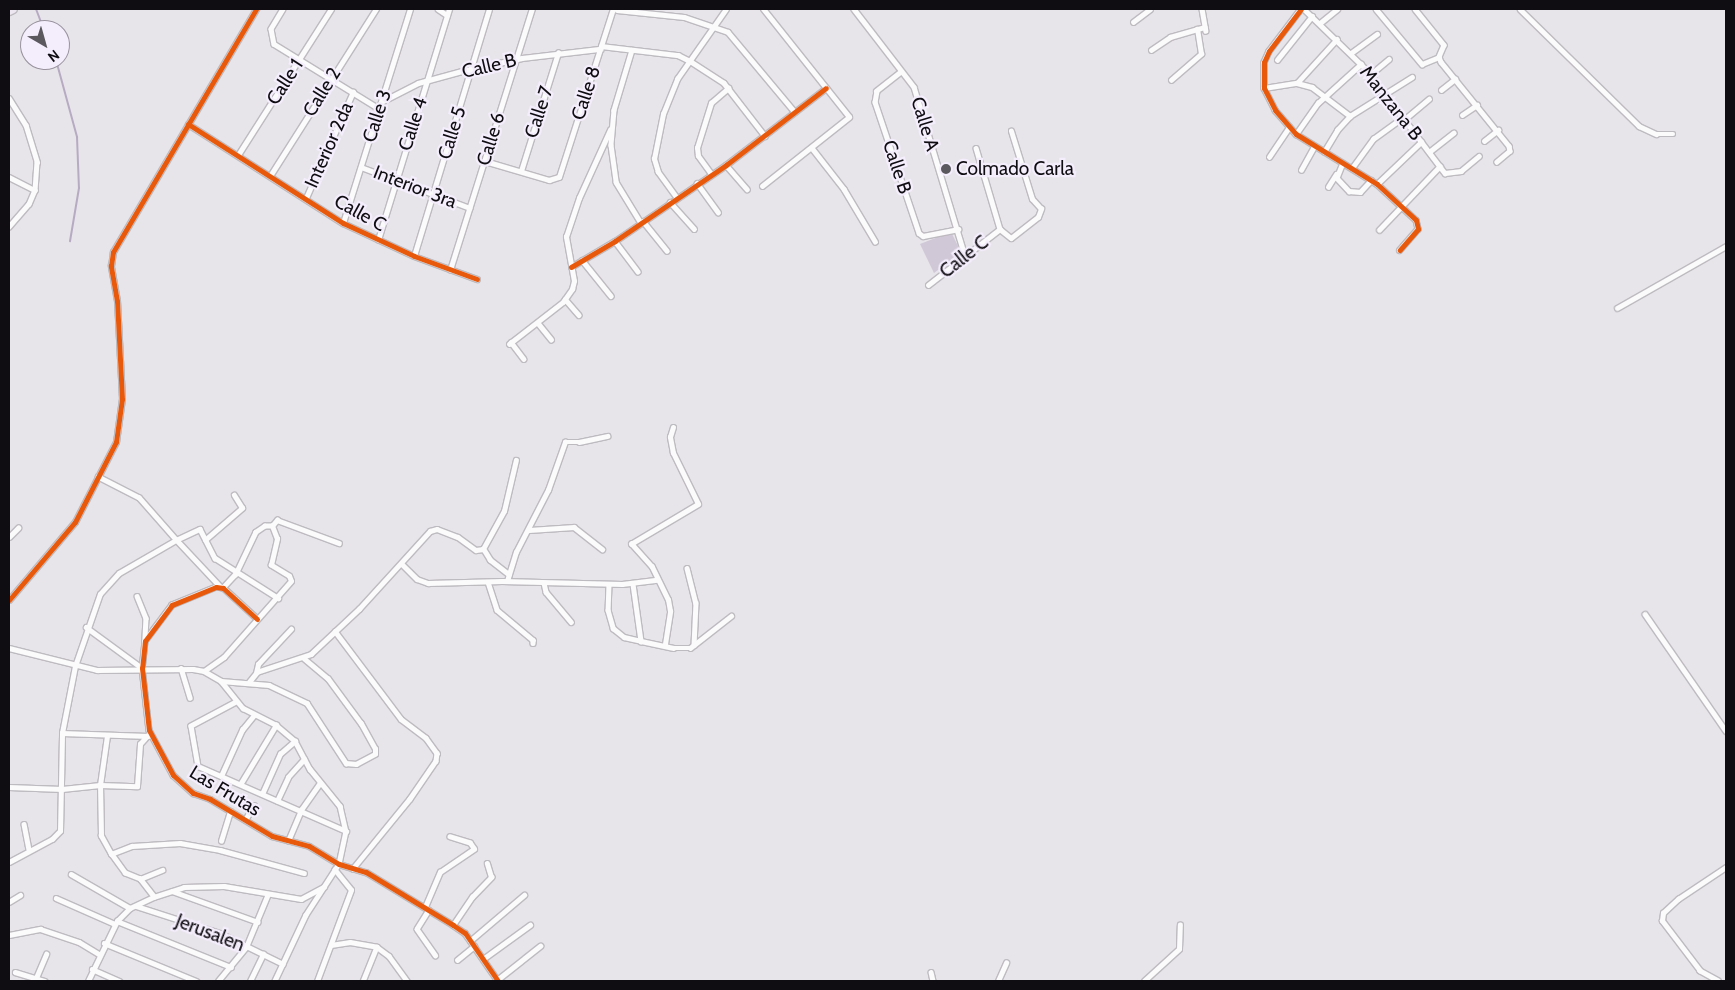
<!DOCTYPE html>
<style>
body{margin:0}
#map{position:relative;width:1735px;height:990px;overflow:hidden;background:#e7e4ea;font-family:Cabin,sans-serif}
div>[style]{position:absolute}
.green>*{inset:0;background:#d0c8d7}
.stream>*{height:2px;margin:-1px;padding:0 1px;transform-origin:1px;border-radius:1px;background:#b7abc3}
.roads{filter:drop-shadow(1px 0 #bebbc0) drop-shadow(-1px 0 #bebbc0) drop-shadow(0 1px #bebbc0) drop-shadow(0 -1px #bebbc0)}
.minor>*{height:4.5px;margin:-2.25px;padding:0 2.25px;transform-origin:2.25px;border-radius:2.25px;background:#fbfbfc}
.primary>*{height:7px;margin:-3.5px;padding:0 3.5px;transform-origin:3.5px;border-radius:3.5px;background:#ece7f0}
.cycleway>*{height:5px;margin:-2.5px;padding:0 2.5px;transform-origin:2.5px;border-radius:2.5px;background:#e8590c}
.dots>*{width:14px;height:14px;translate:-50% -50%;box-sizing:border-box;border:2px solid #f4edfc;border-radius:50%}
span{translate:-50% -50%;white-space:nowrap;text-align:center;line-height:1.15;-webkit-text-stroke:4.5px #f4edfc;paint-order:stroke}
.street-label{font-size:19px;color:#100d12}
.poi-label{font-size:19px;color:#100d12}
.left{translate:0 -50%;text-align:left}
.frame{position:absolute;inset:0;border:10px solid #100d12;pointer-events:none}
.north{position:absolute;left:20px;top:20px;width:50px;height:50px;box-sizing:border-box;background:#f4edfc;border:1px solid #99939e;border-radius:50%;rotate:142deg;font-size:14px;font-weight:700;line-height:20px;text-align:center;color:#100d12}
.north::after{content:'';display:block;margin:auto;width:18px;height:22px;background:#5b585e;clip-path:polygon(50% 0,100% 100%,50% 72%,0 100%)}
</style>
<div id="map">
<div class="green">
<i style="clip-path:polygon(951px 232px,961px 252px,934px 273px,920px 244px)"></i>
</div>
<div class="stream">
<i style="left:36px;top:9px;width:22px;rotate:69deg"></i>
<i style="left:56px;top:60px;width:80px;rotate:74.7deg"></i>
<i style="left:77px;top:137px;width:51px;rotate:87.8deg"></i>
<i style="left:79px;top:188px;width:54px;rotate:99.6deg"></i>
</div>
<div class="roads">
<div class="minor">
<i style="left:283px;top:9px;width:23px;rotate:121deg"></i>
<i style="left:271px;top:29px;width:15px;rotate:79deg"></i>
<i style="left:274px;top:44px;width:122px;rotate:31.6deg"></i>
<i style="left:438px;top:9px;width:11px;rotate:34deg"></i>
<i style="left:854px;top:9px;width:98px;rotate:52.4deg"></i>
<i style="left:914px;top:87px;width:177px;rotate:73.2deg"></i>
<i style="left:1202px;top:9px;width:22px;rotate:80deg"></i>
<i style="left:1301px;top:9px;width:53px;rotate:127.3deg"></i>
<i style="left:1269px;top:51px;width:12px;rotate:114deg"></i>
<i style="left:1264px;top:62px;width:26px;rotate:90deg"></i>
<i style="left:1264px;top:88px;width:25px;rotate:63deg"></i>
<i style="left:1275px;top:110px;width:32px;rotate:49deg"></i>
<i style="left:1296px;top:134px;width:95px;rotate:31.7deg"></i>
<i style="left:1377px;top:184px;width:53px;rotate:42.7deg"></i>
<i style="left:1416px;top:220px;width:9px;rotate:77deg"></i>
<i style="left:1418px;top:229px;width:28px;rotate:131deg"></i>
<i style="left:1304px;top:9px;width:89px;rotate:44.1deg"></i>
<i style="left:1368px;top:71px;width:128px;rotate:53deg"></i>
<i style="left:1445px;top:173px;width:16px;rotate:-7deg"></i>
<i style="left:1461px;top:171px;width:23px;rotate:-40deg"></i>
<i style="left:1376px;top:9px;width:72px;rotate:50.1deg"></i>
<i style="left:1422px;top:64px;width:18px;rotate:-22deg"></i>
<i style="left:1415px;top:9px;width:46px;rotate:51.1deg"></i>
<i style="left:1444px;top:45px;width:13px;rotate:113deg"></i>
<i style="left:1439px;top:57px;width:5px;rotate:68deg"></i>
<i style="left:1441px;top:62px;width:108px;rotate:51deg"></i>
<i style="left:1509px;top:146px;width:5px;rotate:79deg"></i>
<i style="left:1510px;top:151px;width:17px;rotate:140deg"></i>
<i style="left:1520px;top:9px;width:167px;rotate:44.5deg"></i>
<i style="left:1639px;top:126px;width:19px;rotate:25deg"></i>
<i style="left:1656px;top:134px;width:17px"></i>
<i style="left:617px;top:10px;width:67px;rotate:6deg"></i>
<i style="left:684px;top:17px;width:46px;rotate:18.8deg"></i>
<i style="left:728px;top:32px;width:104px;rotate:50.1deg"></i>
<i style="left:1133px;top:22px;width:21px;rotate:-37deg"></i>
<i style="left:1320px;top:23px;width:22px;rotate:-39deg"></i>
<i style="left:601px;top:46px;width:78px;rotate:6.7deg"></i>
<i style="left:678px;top:55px;width:13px;rotate:27deg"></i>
<i style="left:690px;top:61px;width:40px;rotate:32.9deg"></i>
<i style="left:724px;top:83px;width:67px;rotate:52.3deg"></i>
<i style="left:632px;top:50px;width:63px;rotate:106.7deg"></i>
<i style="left:614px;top:110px;width:35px;rotate:95deg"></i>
<i style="left:611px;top:145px;width:37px;rotate:82deg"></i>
<i style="left:616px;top:182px;width:48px;rotate:58.6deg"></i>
<i style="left:1151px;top:50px;width:23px;rotate:-34deg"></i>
<i style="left:1170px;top:37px;width:36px;rotate:-16deg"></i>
<i style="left:1351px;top:53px;width:32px;rotate:-36deg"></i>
<i style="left:1277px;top:60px;width:56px;rotate:-51.5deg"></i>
<i style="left:901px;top:72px;width:31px;rotate:142deg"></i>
<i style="left:877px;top:91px;width:11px;rotate:100deg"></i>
<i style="left:875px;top:102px;width:138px;rotate:71.4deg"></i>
<i style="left:919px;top:233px;width:5px;rotate:37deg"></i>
<i style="left:923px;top:236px;width:36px;rotate:-11deg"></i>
<i style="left:1371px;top:74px;width:23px;rotate:-40deg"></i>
<i style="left:1171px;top:80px;width:40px;rotate:-41deg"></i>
<i style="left:1201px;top:54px;width:25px;rotate:-99deg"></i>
<i style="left:1297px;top:83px;width:59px;rotate:-47.7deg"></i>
<i style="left:1264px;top:88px;width:33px;rotate:-9deg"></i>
<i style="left:1297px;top:83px;width:16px;rotate:15deg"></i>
<i style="left:1312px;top:87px;width:48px;rotate:37.3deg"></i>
<i style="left:1441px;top:90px;width:18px;rotate:-38deg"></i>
<i style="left:9px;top:98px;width:32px;rotate:58deg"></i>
<i style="left:26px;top:125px;width:39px;rotate:73deg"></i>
<i style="left:37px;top:162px;width:28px;rotate:94deg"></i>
<i style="left:35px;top:190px;width:15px;rotate:113deg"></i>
<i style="left:29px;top:204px;width:30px;rotate:131deg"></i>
<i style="left:383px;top:101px;width:39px;rotate:-27deg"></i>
<i style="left:418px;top:83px;width:46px;rotate:-15.3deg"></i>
<i style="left:462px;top:71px;width:61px;rotate:-12.2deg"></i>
<i style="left:522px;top:58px;width:79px;rotate:-6.6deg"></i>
<i style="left:1462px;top:115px;width:18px;rotate:-34deg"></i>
<i style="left:1405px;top:119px;width:31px;rotate:-40deg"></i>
<i style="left:188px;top:124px;width:184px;rotate:32.6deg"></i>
<i style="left:343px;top:223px;width:78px;rotate:24.9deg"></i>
<i style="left:414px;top:256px;width:67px;rotate:20.1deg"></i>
<i style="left:1296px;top:134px;width:38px;rotate:-55deg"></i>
<i style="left:1318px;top:103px;width:58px;rotate:-42.2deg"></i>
<i style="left:1484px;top:141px;width:18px;rotate:-38deg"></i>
<i style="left:812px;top:148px;width:52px;rotate:52deg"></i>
<i style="left:844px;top:189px;width:61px;rotate:59.2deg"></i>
<i style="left:976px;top:148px;width:84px;rotate:73.5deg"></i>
<i style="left:1000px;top:229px;width:14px;rotate:39deg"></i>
<i style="left:1011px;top:238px;width:34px;rotate:-38deg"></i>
<i style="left:1038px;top:217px;width:9px;rotate:-69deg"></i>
<i style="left:1041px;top:209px;width:13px;rotate:-132deg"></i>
<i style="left:1032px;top:199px;width:71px;rotate:-107.2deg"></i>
<i style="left:1324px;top:152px;width:26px;rotate:-59deg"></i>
<i style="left:1337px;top:130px;width:19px;rotate:-47deg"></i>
<i style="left:1350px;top:116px;width:73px;rotate:-32.2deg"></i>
<i style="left:1429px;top:152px;width:31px;rotate:-38deg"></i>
<i style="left:238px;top:155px;width:173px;rotate:-57.5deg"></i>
<i style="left:1269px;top:157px;width:36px;rotate:-56deg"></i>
<i style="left:485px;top:161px;width:67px;rotate:16.5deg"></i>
<i style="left:549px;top:180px;width:10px;rotate:-17deg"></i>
<i style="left:559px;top:177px;width:176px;rotate:-72.2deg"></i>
<i style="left:1343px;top:163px;width:16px;rotate:112deg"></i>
<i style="left:1337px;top:178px;width:18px;rotate:47deg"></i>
<i style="left:1349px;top:191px;width:11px;rotate:5deg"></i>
<i style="left:1360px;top:192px;width:16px;rotate:-47deg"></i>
<i style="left:726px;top:165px;width:32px;rotate:49deg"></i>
<i style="left:361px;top:167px;width:116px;rotate:20.6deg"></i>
<i style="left:1352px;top:168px;width:36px;rotate:-54deg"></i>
<i style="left:1373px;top:139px;width:37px;rotate:-36deg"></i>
<i style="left:1301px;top:170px;width:26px;rotate:-61deg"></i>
<i style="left:521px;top:171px;width:124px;rotate:-72.6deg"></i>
<i style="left:711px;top:174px;width:22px;rotate:-126deg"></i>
<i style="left:698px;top:156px;width:8px;rotate:-97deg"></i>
<i style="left:697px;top:148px;width:47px;rotate:-72.7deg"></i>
<i style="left:711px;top:103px;width:23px;rotate:-41deg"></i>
<i style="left:270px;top:176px;width:198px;rotate:-57.6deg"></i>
<i style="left:9px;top:177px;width:29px;rotate:27deg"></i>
<i style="left:697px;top:183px;width:36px;rotate:54deg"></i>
<i style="left:1377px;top:184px;width:61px;rotate:-43.7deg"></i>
<i style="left:762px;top:186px;width:111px;rotate:-38.4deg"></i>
<i style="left:849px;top:117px;width:138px;rotate:-128.5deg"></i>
<i style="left:1328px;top:187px;width:15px;rotate:-58deg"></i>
<i style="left:676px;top:197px;width:31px;rotate:-126deg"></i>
<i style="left:658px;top:172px;width:14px;rotate:-107deg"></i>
<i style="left:654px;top:159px;width:46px;rotate:-78.7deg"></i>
<i style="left:663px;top:114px;width:38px;rotate:-68deg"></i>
<i style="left:677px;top:79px;width:85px;rotate:-55deg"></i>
<i style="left:306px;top:198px;width:116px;rotate:-66.1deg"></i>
<i style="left:670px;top:202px;width:36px;rotate:48deg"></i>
<i style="left:643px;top:221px;width:38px;rotate:51deg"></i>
<i style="left:343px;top:223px;width:224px;rotate:-72.6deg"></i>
<i style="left:1379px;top:230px;width:88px;rotate:-46.4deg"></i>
<i style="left:378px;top:240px;width:242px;rotate:-72.9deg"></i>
<i style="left:615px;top:241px;width:38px;rotate:53deg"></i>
<i style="left:414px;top:256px;width:258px;rotate:-73.1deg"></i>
<i style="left:582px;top:260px;width:46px;rotate:51.1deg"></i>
<i style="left:571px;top:267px;width:51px;rotate:-30.6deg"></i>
<i style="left:615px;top:241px;width:135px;rotate:-34.4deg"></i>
<i style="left:726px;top:165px;width:126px;rotate:-37.6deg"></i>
<i style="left:450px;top:270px;width:274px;rotate:-72.6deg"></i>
<i style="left:928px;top:285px;width:91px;rotate:-37.9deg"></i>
<i style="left:565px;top:299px;width:21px;rotate:49deg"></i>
<i style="left:1617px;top:308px;width:125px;rotate:-29.6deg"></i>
<i style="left:538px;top:323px;width:21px;rotate:51deg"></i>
<i style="left:511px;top:342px;width:21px;rotate:53deg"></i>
<i style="left:509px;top:344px;width:68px;rotate:-37.9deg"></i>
<i style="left:563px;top:302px;width:16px;rotate:-55deg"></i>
<i style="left:572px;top:289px;width:8px;rotate:-76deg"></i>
<i style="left:574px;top:281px;width:45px;rotate:-100.3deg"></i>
<i style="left:566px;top:237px;width:41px;rotate:-71.6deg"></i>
<i style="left:579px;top:198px;width:75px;rotate:-65.5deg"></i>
<i style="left:272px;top:526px;width:8px;rotate:-50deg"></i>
<i style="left:277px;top:520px;width:66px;rotate:20.4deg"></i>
<i style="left:529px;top:530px;width:45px;rotate:-3.8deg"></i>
<i style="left:574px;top:527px;width:36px;rotate:38deg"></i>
<i style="left:9px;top:537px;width:13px;rotate:-45deg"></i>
<i style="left:205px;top:540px;width:49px;rotate:-40.9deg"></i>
<i style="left:242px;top:508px;width:15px;rotate:-122deg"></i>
<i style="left:402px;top:564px;width:21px;rotate:45deg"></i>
<i style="left:417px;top:579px;width:12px;rotate:20deg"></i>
<i style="left:428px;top:583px;width:74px;rotate:-1.5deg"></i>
<i style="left:502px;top:581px;width:120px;rotate:1.4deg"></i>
<i style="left:622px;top:584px;width:35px;rotate:-7deg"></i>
<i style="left:687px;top:568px;width:36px;rotate:76deg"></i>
<i style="left:696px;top:603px;width:42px;rotate:92.7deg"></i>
<i style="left:509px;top:575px;width:24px;rotate:-142deg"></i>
<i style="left:490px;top:560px;width:13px;rotate:-122deg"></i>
<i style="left:483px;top:549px;width:43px;rotate:-61.1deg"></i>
<i style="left:504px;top:511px;width:52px;rotate:-76.8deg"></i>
<i style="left:507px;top:581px;width:30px;rotate:-73deg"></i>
<i style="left:516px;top:552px;width:70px;rotate:-62.7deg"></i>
<i style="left:548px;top:490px;width:51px;rotate:-70.5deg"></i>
<i style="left:565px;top:442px;width:14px"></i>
<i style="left:579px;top:442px;width:29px;rotate:-12deg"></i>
<i style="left:488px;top:582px;width:29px;rotate:72deg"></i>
<i style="left:497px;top:610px;width:47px;rotate:39.8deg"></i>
<i style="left:533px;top:640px;width:3px;rotate:90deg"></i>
<i style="left:544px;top:583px;width:9px;rotate:77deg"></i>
<i style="left:546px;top:592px;width:39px;rotate:50deg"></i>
<i style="left:609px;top:584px;width:26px;rotate:92deg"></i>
<i style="left:608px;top:610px;width:19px;rotate:74deg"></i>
<i style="left:613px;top:628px;width:14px;rotate:39deg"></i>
<i style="left:624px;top:637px;width:17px;rotate:13deg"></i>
<i style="left:633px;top:584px;width:58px;rotate:82deg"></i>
<i style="left:641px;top:641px;width:33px;rotate:12deg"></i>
<i style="left:673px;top:648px;width:17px"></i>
<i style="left:690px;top:648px;width:52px;rotate:-38deg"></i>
<i style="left:220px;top:587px;width:64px;rotate:-133.1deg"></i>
<i style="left:176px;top:540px;width:26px;rotate:-25deg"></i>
<i style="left:200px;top:529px;width:33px;rotate:63deg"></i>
<i style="left:215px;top:558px;width:75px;rotate:32.4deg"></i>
<i style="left:137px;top:596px;width:24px;rotate:68deg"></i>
<i style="left:146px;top:618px;width:22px;rotate:93deg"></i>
<i style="left:9px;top:600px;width:102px;rotate:-49.8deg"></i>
<i style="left:75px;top:522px;width:90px;rotate:-62.9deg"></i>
<i style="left:116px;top:442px;width:43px;rotate:-82.1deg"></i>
<i style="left:122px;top:399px;width:98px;rotate:-92.9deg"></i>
<i style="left:117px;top:301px;width:36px;rotate:-100deg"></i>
<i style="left:111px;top:266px;width:14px;rotate:-82deg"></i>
<i style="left:113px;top:252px;width:282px;rotate:-59.5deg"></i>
<i style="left:1645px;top:614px;width:142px;rotate:55.3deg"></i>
<i style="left:257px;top:619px;width:46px;rotate:-137.6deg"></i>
<i style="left:223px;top:588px;width:7px;rotate:-172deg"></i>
<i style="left:216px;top:587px;width:48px;rotate:157.8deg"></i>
<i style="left:172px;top:605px;width:45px;rotate:126.9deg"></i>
<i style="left:145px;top:641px;width:27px;rotate:96deg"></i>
<i style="left:142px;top:668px;width:62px;rotate:83.6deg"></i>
<i style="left:149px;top:730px;width:51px;rotate:61.9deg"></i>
<i style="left:173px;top:775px;width:27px;rotate:42deg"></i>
<i style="left:193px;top:793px;width:18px;rotate:19deg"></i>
<i style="left:210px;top:799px;width:72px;rotate:30.8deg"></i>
<i style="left:272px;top:836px;width:38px;rotate:15deg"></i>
<i style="left:309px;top:846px;width:35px;rotate:31deg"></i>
<i style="left:339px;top:864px;width:28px;rotate:17deg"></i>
<i style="left:366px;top:872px;width:102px;rotate:31.3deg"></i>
<i style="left:453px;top:925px;width:14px;rotate:34deg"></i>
<i style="left:465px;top:933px;width:58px;rotate:55.5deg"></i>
<i style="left:86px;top:627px;width:69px;rotate:36.2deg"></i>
<i style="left:335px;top:631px;width:110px;rotate:53.1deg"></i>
<i style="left:401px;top:719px;width:31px;rotate:37deg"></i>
<i style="left:426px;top:738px;width:19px;rotate:54deg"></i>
<i style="left:437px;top:753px;width:8px;rotate:97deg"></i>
<i style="left:436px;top:761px;width:46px;rotate:124.4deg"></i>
<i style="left:410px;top:799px;width:90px;rotate:129.2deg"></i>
<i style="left:665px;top:644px;width:33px;rotate:-81deg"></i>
<i style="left:670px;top:611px;width:11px;rotate:-100deg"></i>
<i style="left:668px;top:600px;width:37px;rotate:-116deg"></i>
<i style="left:652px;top:567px;width:31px;rotate:-132deg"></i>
<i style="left:631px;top:544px;width:78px;rotate:-30.8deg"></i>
<i style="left:698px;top:504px;width:57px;rotate:-116.1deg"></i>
<i style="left:673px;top:453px;width:16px;rotate:-101deg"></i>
<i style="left:670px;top:437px;width:10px;rotate:-73deg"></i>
<i style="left:9px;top:648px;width:91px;rotate:14deg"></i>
<i style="left:97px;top:670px;width:96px;rotate:-0.6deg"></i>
<i style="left:193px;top:669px;width:11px;rotate:10deg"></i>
<i style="left:204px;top:671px;width:20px;rotate:30deg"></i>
<i style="left:221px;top:681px;width:35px;rotate:51deg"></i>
<i style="left:243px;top:708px;width:37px;rotate:27deg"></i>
<i style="left:276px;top:725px;width:25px;rotate:40deg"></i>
<i style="left:295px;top:741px;width:32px;rotate:62deg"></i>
<i style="left:310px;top:769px;width:48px;rotate:51deg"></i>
<i style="left:340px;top:806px;width:26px;rotate:77deg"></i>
<i style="left:346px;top:831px;width:34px;rotate:102deg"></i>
<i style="left:339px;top:864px;width:61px;rotate:122.9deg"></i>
<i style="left:306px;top:915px;width:73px;rotate:115.2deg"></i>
<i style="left:181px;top:668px;width:31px;rotate:73deg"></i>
<i style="left:204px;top:671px;width:24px;rotate:-35deg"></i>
<i style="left:224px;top:657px;width:101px;rotate:-48.6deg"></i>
<i style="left:291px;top:581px;width:5px;rotate:-112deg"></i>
<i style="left:289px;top:576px;width:21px;rotate:-149deg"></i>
<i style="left:271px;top:565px;width:27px;rotate:-77deg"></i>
<i style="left:277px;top:539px;width:14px;rotate:-111deg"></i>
<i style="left:272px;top:526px;width:7px;rotate:180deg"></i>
<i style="left:265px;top:526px;width:11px;rotate:146deg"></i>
<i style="left:256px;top:532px;width:47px;rotate:115.5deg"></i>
<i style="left:236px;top:574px;width:19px;rotate:133deg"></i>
<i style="left:256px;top:673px;width:9px;rotate:-77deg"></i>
<i style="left:258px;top:664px;width:48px;rotate:-46.7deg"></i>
<i style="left:221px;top:681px;width:48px;rotate:4.8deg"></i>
<i style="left:269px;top:685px;width:42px;rotate:25.3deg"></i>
<i style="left:307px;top:703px;width:72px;rotate:57deg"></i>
<i style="left:346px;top:763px;width:10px;rotate:6deg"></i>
<i style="left:356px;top:764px;width:21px;rotate:-28deg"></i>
<i style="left:375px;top:754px;width:5px;rotate:-90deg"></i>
<i style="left:375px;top:749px;width:29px;rotate:-119deg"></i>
<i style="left:361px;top:724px;width:56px;rotate:-126.3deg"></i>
<i style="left:328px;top:679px;width:31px;rotate:-140deg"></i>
<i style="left:249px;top:682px;width:13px;rotate:-51deg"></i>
<i style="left:257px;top:672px;width:57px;rotate:-18.4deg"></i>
<i style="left:311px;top:654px;width:66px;rotate:-43.2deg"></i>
<i style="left:359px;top:609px;width:105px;rotate:-47.7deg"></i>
<i style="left:430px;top:531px;width:7px;rotate:-16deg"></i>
<i style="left:437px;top:529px;width:22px;rotate:21deg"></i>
<i style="left:458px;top:537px;width:22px;rotate:36deg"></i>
<i style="left:476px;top:550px;width:7px;rotate:-8deg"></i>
<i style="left:236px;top:702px;width:51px;rotate:151.9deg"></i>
<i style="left:191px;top:726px;width:41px;rotate:80.1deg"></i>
<i style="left:198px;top:766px;width:162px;rotate:23.7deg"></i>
<i style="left:62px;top:733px;width:86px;rotate:2deg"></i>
<i style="left:221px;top:776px;width:51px;rotate:-65.5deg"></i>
<i style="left:242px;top:730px;width:19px;rotate:-51deg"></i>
<i style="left:241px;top:783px;width:68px;rotate:-58.9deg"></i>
<i style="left:9px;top:787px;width:53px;rotate:2.2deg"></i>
<i style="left:62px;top:789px;width:38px;rotate:-6deg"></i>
<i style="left:100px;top:785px;width:49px;rotate:-81.9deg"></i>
<i style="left:262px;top:794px;width:44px;rotate:-65.8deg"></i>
<i style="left:280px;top:754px;width:20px;rotate:-41deg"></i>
<i style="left:277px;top:801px;width:26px;rotate:-65deg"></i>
<i style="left:288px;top:777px;width:24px;rotate:-48deg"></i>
<i style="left:245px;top:820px;width:17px;rotate:-59deg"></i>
<i style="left:24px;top:824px;width:25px;rotate:79deg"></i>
<i style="left:221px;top:841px;width:31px;rotate:-73deg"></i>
<i style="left:288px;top:841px;width:34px;rotate:-67deg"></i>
<i style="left:301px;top:810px;width:33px;rotate:-55deg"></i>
<i style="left:111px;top:854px;width:21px;rotate:-119deg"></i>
<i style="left:101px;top:836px;width:51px;rotate:-91.1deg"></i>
<i style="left:100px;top:785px;width:37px;rotate:2deg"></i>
<i style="left:137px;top:786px;width:42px;rotate:-85.9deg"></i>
<i style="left:140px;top:744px;width:11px;rotate:-49deg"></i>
<i style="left:9px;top:862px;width:49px;rotate:-28.1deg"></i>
<i style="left:52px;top:839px;width:11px;rotate:-45deg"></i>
<i style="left:60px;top:831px;width:98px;rotate:-88.8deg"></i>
<i style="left:62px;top:733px;width:68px;rotate:-79deg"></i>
<i style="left:75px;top:666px;width:76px;rotate:-70.9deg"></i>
<i style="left:100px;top:594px;width:28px;rotate:-48deg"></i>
<i style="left:119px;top:573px;width:66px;rotate:-30.1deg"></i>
<i style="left:176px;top:540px;width:56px;rotate:-131.4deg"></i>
<i style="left:139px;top:498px;width:46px;rotate:-152.9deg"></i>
<i style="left:71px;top:874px;width:68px;rotate:30deg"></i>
<i style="left:140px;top:879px;width:24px;rotate:-22deg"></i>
<i style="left:172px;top:891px;width:91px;rotate:19.8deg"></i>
<i style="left:154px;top:897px;width:23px;rotate:-128deg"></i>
<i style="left:140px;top:879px;width:16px;rotate:-158deg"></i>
<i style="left:125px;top:873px;width:24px;rotate:-126deg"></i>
<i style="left:111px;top:854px;width:22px;rotate:-21deg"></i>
<i style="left:132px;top:846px;width:48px;rotate:-3.6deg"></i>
<i style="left:180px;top:843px;width:41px;rotate:9.9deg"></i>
<i style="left:220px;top:850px;width:87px;rotate:15.3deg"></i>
<i style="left:56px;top:898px;width:64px;rotate:23.8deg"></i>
<i style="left:9px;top:902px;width:13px;rotate:-32deg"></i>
<i style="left:136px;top:906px;width:88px;rotate:17.8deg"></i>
<i style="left:220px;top:933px;width:70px;rotate:26.2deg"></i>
<i style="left:425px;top:907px;width:38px;rotate:-67deg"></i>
<i style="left:440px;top:872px;width:41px;rotate:-34.1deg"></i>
<i style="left:474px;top:849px;width:7px;rotate:-124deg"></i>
<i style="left:470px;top:843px;width:21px;rotate:-163deg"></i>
<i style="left:429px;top:910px;width:22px;rotate:122deg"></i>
<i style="left:417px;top:929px;width:32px;rotate:55deg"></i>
<i style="left:117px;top:921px;width:123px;rotate:22deg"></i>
<i style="left:453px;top:925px;width:34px;rotate:-56deg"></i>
<i style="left:472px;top:897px;width:28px;rotate:-46deg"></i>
<i style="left:491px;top:877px;width:14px;rotate:-107deg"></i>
<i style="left:9px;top:935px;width:32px;rotate:-11deg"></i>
<i style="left:40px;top:929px;width:41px;rotate:18.4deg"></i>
<i style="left:79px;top:942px;width:23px;rotate:31deg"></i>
<i style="left:470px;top:941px;width:71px;rotate:-40.4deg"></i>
<i style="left:104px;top:943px;width:100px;rotate:22.4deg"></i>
<i style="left:331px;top:945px;width:19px;rotate:-9deg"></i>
<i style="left:350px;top:942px;width:27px;rotate:10deg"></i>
<i style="left:377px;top:947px;width:37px;rotate:112deg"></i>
<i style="left:377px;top:947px;width:15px;rotate:37deg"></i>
<i style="left:389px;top:956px;width:31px;rotate:54deg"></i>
<i style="left:483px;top:959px;width:58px;rotate:-35.9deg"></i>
<i style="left:457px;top:960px;width:22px;rotate:-39deg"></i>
<i style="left:92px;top:969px;width:30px;rotate:24deg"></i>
<i style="left:15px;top:972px;width:31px;rotate:17deg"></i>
<i style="left:931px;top:972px;width:9px;rotate:77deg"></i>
<i style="left:36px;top:978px;width:26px;rotate:-67deg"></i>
<i style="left:497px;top:980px;width:55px;rotate:-38.3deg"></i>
<i style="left:88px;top:981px;width:67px;rotate:-64.2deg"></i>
<i style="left:117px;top:921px;width:18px;rotate:-45deg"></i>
<i style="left:130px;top:908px;width:26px;rotate:-25deg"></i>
<i style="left:154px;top:897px;width:32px;rotate:-18deg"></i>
<i style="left:184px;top:887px;width:40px;rotate:-1.4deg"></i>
<i style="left:224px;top:886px;width:78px;rotate:9.6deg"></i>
<i style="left:301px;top:899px;width:26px;rotate:-28deg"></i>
<i style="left:218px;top:981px;width:44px;rotate:-50.5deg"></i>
<i style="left:246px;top:947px;width:57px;rotate:-67.5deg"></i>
<i style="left:250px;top:981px;width:30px;rotate:-64deg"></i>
<i style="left:317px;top:981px;width:97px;rotate:-69.5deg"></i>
<i style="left:351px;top:890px;width:26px;rotate:-129deg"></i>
<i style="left:998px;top:981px;width:20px;rotate:-66deg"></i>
<i style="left:1144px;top:981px;width:47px;rotate:-42.4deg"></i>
<i style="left:1179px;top:949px;width:24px;rotate:-88deg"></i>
<i style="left:1718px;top:981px;width:21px;rotate:-151deg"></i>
<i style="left:1700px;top:971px;width:63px;rotate:-127.2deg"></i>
<i style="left:1662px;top:921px;width:8px;rotate:-83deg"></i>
<i style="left:1663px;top:913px;width:21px;rotate:-43deg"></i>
<i style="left:1678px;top:899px;width:58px;rotate:-33.7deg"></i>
</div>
<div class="primary">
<i style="left:9px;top:11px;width:4px;rotate:-27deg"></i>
</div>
</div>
<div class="cycleway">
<i style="left:1301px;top:9px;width:53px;rotate:127.3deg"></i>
<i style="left:1269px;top:51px;width:12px;rotate:114deg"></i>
<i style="left:1264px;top:62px;width:26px;rotate:90deg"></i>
<i style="left:1264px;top:88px;width:25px;rotate:63deg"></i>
<i style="left:1275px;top:110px;width:32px;rotate:49deg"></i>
<i style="left:1296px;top:134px;width:95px;rotate:31.7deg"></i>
<i style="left:1377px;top:184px;width:53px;rotate:42.7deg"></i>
<i style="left:1416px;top:220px;width:9px;rotate:77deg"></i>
<i style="left:1418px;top:229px;width:28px;rotate:131deg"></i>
<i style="left:188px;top:124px;width:184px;rotate:32.6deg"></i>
<i style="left:343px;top:223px;width:78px;rotate:24.9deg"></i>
<i style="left:414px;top:256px;width:67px;rotate:20.1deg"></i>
<i style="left:571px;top:267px;width:51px;rotate:-30.6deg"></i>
<i style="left:615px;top:241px;width:135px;rotate:-34.4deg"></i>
<i style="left:726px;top:165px;width:126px;rotate:-37.6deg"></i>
<i style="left:9px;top:600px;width:102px;rotate:-49.8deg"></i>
<i style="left:75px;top:522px;width:90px;rotate:-62.9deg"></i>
<i style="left:116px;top:442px;width:43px;rotate:-82.1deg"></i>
<i style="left:122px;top:399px;width:98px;rotate:-92.9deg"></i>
<i style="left:117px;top:301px;width:36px;rotate:-100deg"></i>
<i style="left:111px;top:266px;width:14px;rotate:-82deg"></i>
<i style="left:113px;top:252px;width:282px;rotate:-59.5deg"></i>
<i style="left:257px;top:619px;width:46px;rotate:-137.6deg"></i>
<i style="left:223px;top:588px;width:7px;rotate:-172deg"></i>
<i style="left:216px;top:587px;width:48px;rotate:157.8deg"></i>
<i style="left:172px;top:605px;width:45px;rotate:126.9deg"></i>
<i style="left:145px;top:641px;width:27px;rotate:96deg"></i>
<i style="left:142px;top:668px;width:62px;rotate:83.6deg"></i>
<i style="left:149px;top:730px;width:51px;rotate:61.9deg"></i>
<i style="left:173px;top:775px;width:27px;rotate:42deg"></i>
<i style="left:193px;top:793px;width:18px;rotate:19deg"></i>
<i style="left:210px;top:799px;width:72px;rotate:30.8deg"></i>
<i style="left:272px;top:836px;width:38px;rotate:15deg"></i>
<i style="left:309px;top:846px;width:35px;rotate:31deg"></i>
<i style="left:339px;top:864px;width:28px;rotate:17deg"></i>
<i style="left:366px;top:872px;width:102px;rotate:31.3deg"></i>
<i style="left:453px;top:925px;width:14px;rotate:34deg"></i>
<i style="left:465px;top:933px;width:58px;rotate:55.5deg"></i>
</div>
<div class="dots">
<i style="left:946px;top:169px;background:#5b585e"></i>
</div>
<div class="street-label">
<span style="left:489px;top:66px;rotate:-13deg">Calle B</span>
<span style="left:285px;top:82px;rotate:-57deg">Calle 1</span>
<span style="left:322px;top:92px;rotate:-58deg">Calle 2</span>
<span style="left:586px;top:93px;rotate:-72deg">Calle 8</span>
<span style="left:1391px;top:103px;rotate:52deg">Manzana B</span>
<span style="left:539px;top:112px;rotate:-72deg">Calle 7</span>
<span style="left:377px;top:116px;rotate:-72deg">Calle 3</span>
<span style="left:413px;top:124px;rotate:-72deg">Calle 4</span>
<span style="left:925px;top:124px;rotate:73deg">Calle A</span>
<span style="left:452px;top:133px;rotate:-73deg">Calle 5</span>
<span style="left:491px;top:139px;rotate:-73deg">Calle 6</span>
<span style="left:329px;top:145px;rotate:-66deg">Interior 2da</span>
<span style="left:897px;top:167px;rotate:72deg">Calle B</span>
<span style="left:415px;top:187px;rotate:21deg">Interior 3ra</span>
<span style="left:360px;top:213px;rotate:29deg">Calle C</span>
<span style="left:964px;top:257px;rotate:-38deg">Calle C</span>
<span style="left:225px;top:791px;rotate:31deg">Las Frutas</span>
<span style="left:210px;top:933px;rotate:21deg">Jerusalen</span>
</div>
<div class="poi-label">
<span class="left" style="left:956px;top:169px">Colmado Carla</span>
</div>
<div class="frame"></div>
<div class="north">N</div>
</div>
